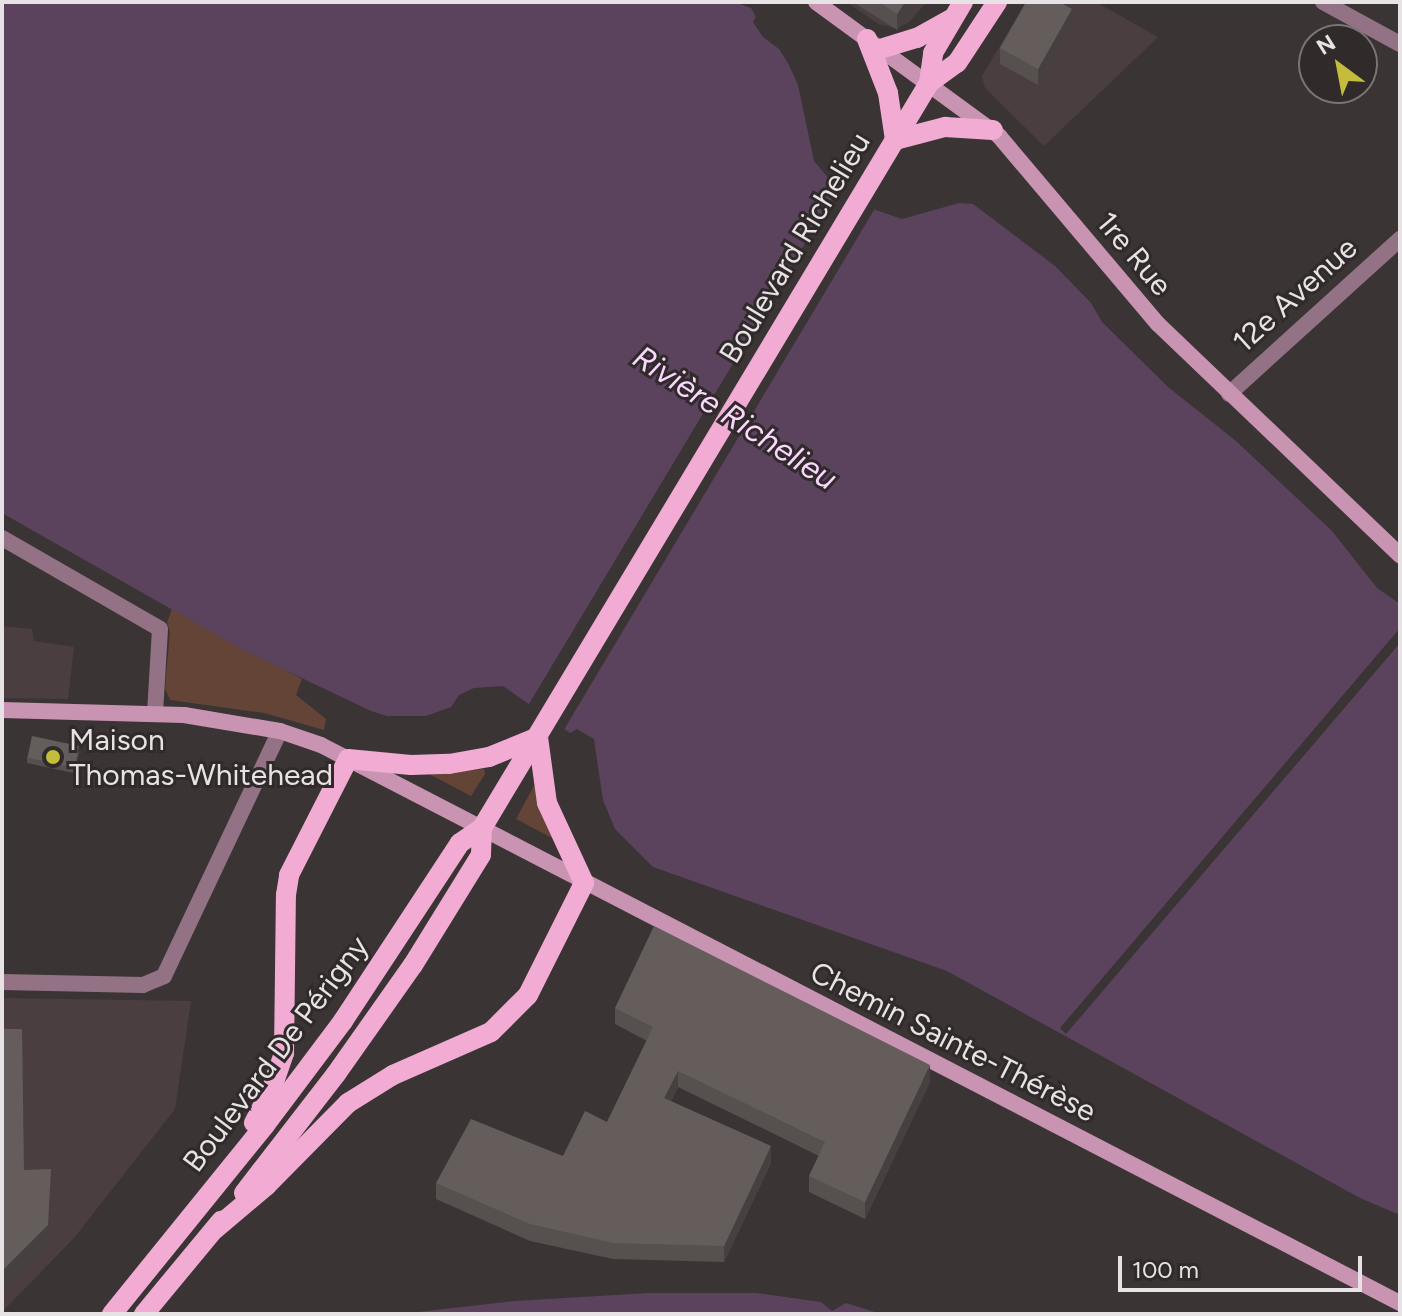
<!DOCTYPE html>
<meta charset="utf-8">
<style>
body{margin:0}
#map{position:relative;width:1402px;height:1316px;overflow:hidden;background:#3b3435;font-family:Figtree,sans-serif}
div>[style]{position:absolute}
.built>*{inset:0;background:#4b3e40}
.green>*{inset:0;background:#634436}
.water>*{inset:0;background:#5b435d}
.pier>*{inset:0;background:#3b3435}
.street>*{height:16px;margin:-8px;padding:0 8px;transform-origin:8px;border-radius:8px;background:#947285}
.secondary>*{height:16px;margin:-8px;padding:0 8px;transform-origin:8px;border-radius:8px;background:#c993b2}
.primary>*{height:20px;margin:-10px;padding:0 10px;transform-origin:10px;border-radius:10px;background:#f2acd4}
.wall>*{inset:0;background:#56504f}
.shaded-wall>*{inset:0;background:#464140}
.building>*{inset:0;background:#645d5c;transform-origin:0 0}
.dots>*{width:22px;height:22px;translate:-50% -50%;box-sizing:border-box;border:4px solid #302a2b;border-radius:50%}
span{translate:-50% -50%;white-space:nowrap;text-align:center;line-height:1.15;-webkit-text-stroke:6px #302a2b;paint-order:stroke}
.street-label{font-size:30px;color:#e7e2e3}
.poi-label{font-size:30px;color:#e7e2e3}
.left{translate:0 -50%;text-align:left}
.water-label{font-size:32px;color:#fbd6fe;font-style:italic}
.frame{position:absolute;inset:0;border:4px solid #e7e2e3;pointer-events:none}
.north{position:absolute;left:1298px;top:24px;width:80px;height:80px;box-sizing:border-box;background:#302a2b;border:2px solid #797475;border-radius:50%;rotate:328deg;font-size:22px;font-weight:700;line-height:32px;text-align:center;color:#e7e2e3}
.north::after{content:'';display:block;margin:auto;width:28px;height:36px;background:#c5bc3d;clip-path:polygon(50% 0,100% 100%,50% 72%,0 100%)}
.scale{position:absolute;left:1118px;top:1256px;width:244px;height:36px;box-sizing:border-box;border:4px solid #e7e2e3;border-top:0;padding-left:10px;font-size:24px;line-height:28px;white-space:nowrap;color:#e7e2e3;-webkit-text-stroke:6px #302a2b;paint-order:stroke}
</style>
<div id="map">
<div class="built">
<i style="clip-path:polygon(847px 2px,927px 2px,908px 23px,895px 28px,878px 24px)"></i>
<i style="clip-path:polygon(1026px 2px,1096px 2px,1158px 37px,1044px 146px,985px 88px,982px 76px)"></i>
<i style="clip-path:polygon(2px 626px,32px 629px,34px 641px,74px 647px,68px 699px,2px 698px)"></i>
<i style="clip-path:polygon(2px 998px,191px 1001px,175px 1109px,74px 1238px,2px 1312px)"></i>
</div>
<div class="green">
<i style="clip-path:polygon(172px 608px,302px 679px,296px 695px,326px 719px,324px 730px,264px 713px,170px 700px,165px 688px,170px 632px,167px 623px)"></i>
<i style="clip-path:polygon(484px 769px,485px 774px,471px 796px,429px 774px)"></i>
<i style="clip-path:polygon(535px 784px,542px 815px,552px 838px,516px 819px)"></i>
</div>
<div class="water">
<i style="clip-path:polygon(2px 2px,735px 2px,751px 8px,756px 17px,753px 22px,763px 37px,779px 49px,788px 63px,798px 85px,814px 161px,836px 187px,876px 210px,902px 219px,959px 203px,973px 204px,1055px 266px,1091px 303px,1102px 322px,1168px 387px,1236px 441px,1332px 531px,1377px 588px,1400px 604px,1400px 1215px,1360px 1198px,947px 971px,653px 867px,615px 829px,603px 800px,594px 739px,577px 729px,570px 733px,503px 686px,474px 688px,459px 695px,451px 707px,426px 716px,387px 716px,371px 711px,245px 651px,2px 513px)"></i>
<i style="clip-path:polygon(649px 1293px,756px 1293px,821px 1302px,832px 1311px,846px 1303px,881px 1314px,400px 1314px,515px 1301px)"></i>
</div>
<div class="pier">
<i style="clip-path:polygon(840px 185px,877px 205px,562px 733px,521px 706px,526px 709px)"></i>
<i style="clip-path:polygon(1400px 628px,1400px 643px,1066px 1034px,1060px 1028px)"></i>
</div>
<div class="street">
<i style="left:1323px;top:2px;width:88px;rotate:28.6deg"></i>
<i style="left:1229px;top:394px;width:231px;rotate:-42.2deg"></i>
<i style="left:2px;top:538px;width:182px;rotate:29.9deg"></i>
<i style="left:160px;top:629px;width:84px;rotate:93.4deg"></i>
<i style="left:2px;top:982px;width:141px;rotate:1.2deg"></i>
<i style="left:143px;top:985px;width:23px;rotate:-23deg"></i>
<i style="left:164px;top:976px;width:271px;rotate:-64.7deg"></i>
</div>
<div class="secondary">
<i style="left:816px;top:2px;width:227px;rotate:36.2deg"></i>
<i style="left:999px;top:136px;width:246px;rotate:49.8deg"></i>
<i style="left:1158px;top:324px;width:335px;rotate:43.7deg"></i>
<i style="left:2px;top:710px;width:182px;rotate:1.6deg"></i>
<i style="left:184px;top:715px;width:97px;rotate:9.5deg"></i>
<i style="left:280px;top:731px;width:43px;rotate:18.9deg"></i>
<i style="left:321px;top:745px;width:1215px;rotate:27.35deg"></i>
</div>
<div class="primary">
<i style="left:867px;top:39px;width:58px;rotate:68.7deg"></i>
<i style="left:888px;top:93px;width:48px;rotate:81.5deg"></i>
<i style="left:880px;top:49px;width:39px;rotate:-17deg"></i>
<i style="left:917px;top:38px;width:38px;rotate:-29deg"></i>
<i style="left:929px;top:83px;width:30px;rotate:-82deg"></i>
<i style="left:933px;top:53px;width:59px;rotate:-59.5deg"></i>
<i style="left:895px;top:140px;width:52px;rotate:-14.6deg"></i>
<i style="left:945px;top:127px;width:48px;rotate:3.6deg"></i>
<i style="left:254px;top:1123px;width:39px;rotate:-63deg"></i>
<i style="left:272px;top:1088px;width:37px;rotate:-71deg"></i>
<i style="left:284px;top:1053px;width:158px;rotate:-89.3deg"></i>
<i style="left:286px;top:895px;width:20px;rotate:-81deg"></i>
<i style="left:289px;top:875px;width:130px;rotate:-63deg"></i>
<i style="left:348px;top:759px;width:63px;rotate:5.4deg"></i>
<i style="left:411px;top:765px;width:38px;rotate:-2deg"></i>
<i style="left:449px;top:764px;width:41px;rotate:-9.9deg"></i>
<i style="left:489px;top:757px;width:53px;rotate:-22.2deg"></i>
<i style="left:244px;top:1193px;width:150px;rotate:-52.3deg"></i>
<i style="left:336px;top:1074px;width:133px;rotate:-54.8deg"></i>
<i style="left:413px;top:965px;width:129px;rotate:-58.3deg"></i>
<i style="left:481px;top:855px;width:27px;rotate:-88deg"></i>
<i style="left:215px;top:1229px;width:67px;rotate:-40.1deg"></i>
<i style="left:266px;top:1186px;width:117px;rotate:-45.3deg"></i>
<i style="left:348px;top:1103px;width:53px;rotate:-31.9deg"></i>
<i style="left:393px;top:1075px;width:107px;rotate:-23.7deg"></i>
<i style="left:491px;top:1032px;width:52px;rotate:-45deg"></i>
<i style="left:528px;top:995px;width:125px;rotate:-63.4deg"></i>
<i style="left:584px;top:883px;width:88px;rotate:-114.8deg"></i>
<i style="left:547px;top:803px;width:67px;rotate:-97.8deg"></i>
<i style="left:112px;top:1314px;width:243px;rotate:-51deg"></i>
<i style="left:265px;top:1125px;width:130px;rotate:-53.1deg"></i>
<i style="left:343px;top:1021px;width:213px;rotate:-56.7deg"></i>
<i style="left:460px;top:843px;width:27px;rotate:-34deg"></i>
<i style="left:482px;top:828px;width:869px;rotate:-59.04deg"></i>
<i style="left:929px;top:83px;width:34px;rotate:-36deg"></i>
<i style="left:957px;top:63px;width:73px;rotate:-56.7deg"></i>
<i style="left:144px;top:1314px;width:121px;rotate:-50.4deg"></i>
</div>
<div class="wall">
<i style="clip-path:polygon(853px 2px,916px 2px,897px 30px)"></i>
<i style="clip-path:polygon(1072px 25px,1038px 85px,1000px 64px,1000px 48px)"></i>
<i style="clip-path:polygon(79px 752px,74px 773px,27px 763px,27px 757px)"></i>
<i style="clip-path:polygon(615px 1008px,930px 1082px,865px 1219px,809px 1192px,809px 1176px,819px 1156px,678px 1087px,671px 1101px,771px 1163px,724px 1262px,613px 1259px,530px 1241px,436px 1199px,436px 1183px,563px 1156px,607px 1122px,647px 1041px,615px 1024px)"></i>
</div>
<div class="shaded-wall">
<i style="clip-path:polygon(905px 2px,916px 2px,897px 30px,897px 14px)"></i>
<i style="clip-path:polygon(1072px 9px,1072px 25px,1038px 85px,1038px 69px)"></i>
<i style="clip-path:polygon(930px 1065px,930px 1082px,865px 1219px,865px 1202px)"></i>
<i style="clip-path:polygon(678px 1071px,678px 1087px,664px 1115px,664px 1098px)"></i>
<i style="clip-path:polygon(771px 1146px,771px 1163px,724px 1262px,724px 1246px)"></i>
<i style="clip-path:polygon(51px 1169px,48px 1247px,2px 1293px,2px 1271px)"></i>
</div>
<div class="building">
<i style="clip-path:polygon(879px 2px,905px 2px,897px 14px)"></i>
<i style="clip-path:polygon(1026px 2px,1059px 2px,1072px 9px,1038px 69px,1000px 48px)"></i>
<i style="left:32px;top:736px;width:48px;height:22px;rotate:12deg"></i>
<i style="clip-path:polygon(654px 926px,930px 1065px,865px 1202px,809px 1176px,825px 1142px,678px 1071px,664px 1098px,771px 1146px,724px 1246px,613px 1243px,530px 1224px,436px 1183px,471px 1119px,563px 1156px,585px 1111px,607px 1122px,653px 1027px,615px 1008px)"></i>
<i style="clip-path:polygon(2px 1029px,22px 1029px,24px 1170px,51px 1169px,48px 1225px,2px 1271px)"></i>
</div>
<div class="dots">
<i style="left:53px;top:757px;background:#c5bc3d"></i>
</div>
<div class="street-label">
<span style="left:795px;top:248px;rotate:-59deg">Boulevard Richelieu</span>
<span style="left:1134px;top:254px;rotate:50deg">1re Rue</span>
<span style="left:1295px;top:295px;rotate:-42deg">12e Avenue</span>
<span style="left:953px;top:1042px;rotate:27deg">Chemin Sainte-Thérèse</span>
<span style="left:276px;top:1054px;rotate:-53deg">Boulevard De Périgny</span>
</div>
<div class="poi-label">
<span class="left" style="left:69px;top:757px">Maison<br>Thomas-Whitehead</span>
</div>
<div class="water-label">
<span style="left:735px;top:418px;rotate:33deg">Rivière Richelieu</span>
</div>
<div class="frame"></div>
<div class="north">N</div>
<div class="scale">100 m</div>
</div>
